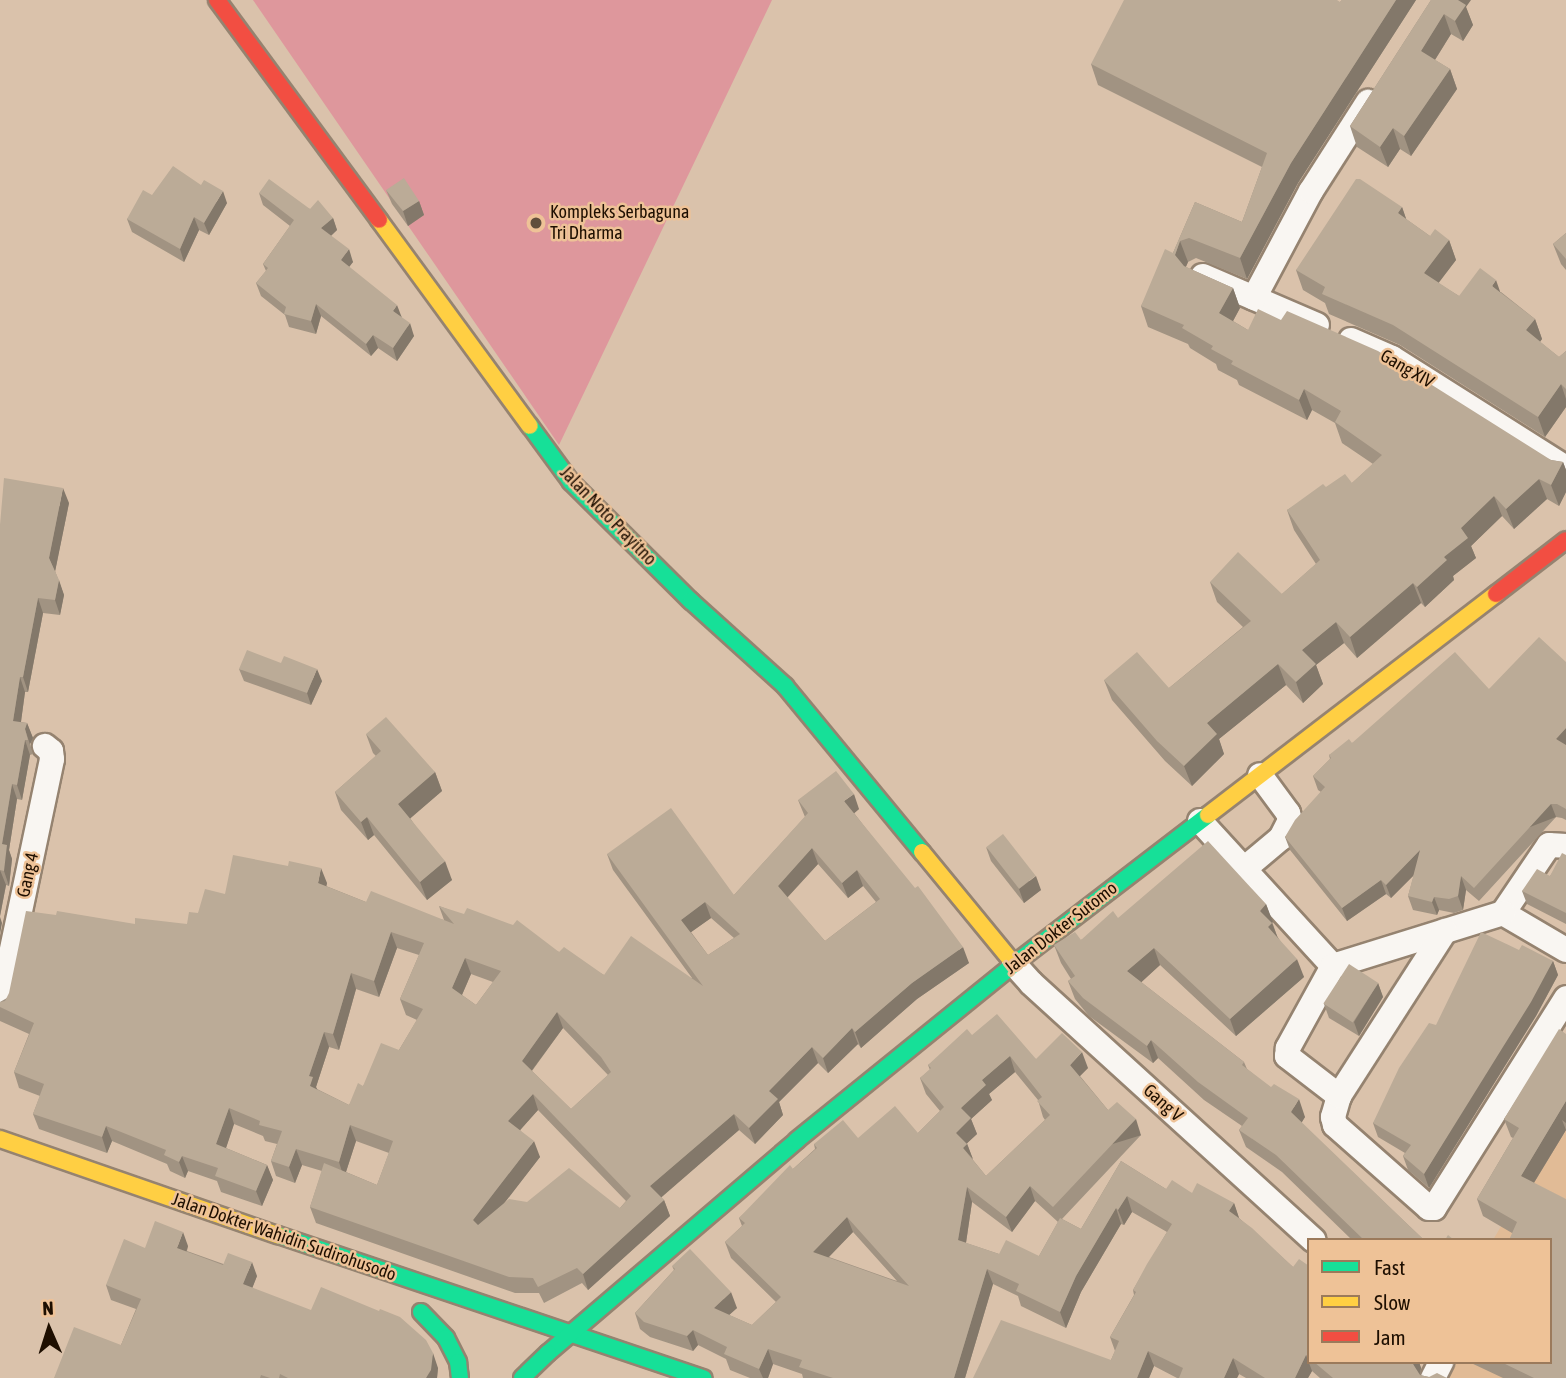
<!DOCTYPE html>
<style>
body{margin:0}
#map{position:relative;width:1566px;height:1378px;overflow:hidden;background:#dac2ab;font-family:"Asap Condensed",sans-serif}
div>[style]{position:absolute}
.built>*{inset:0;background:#e1bb96}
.green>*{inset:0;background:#de979c}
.roads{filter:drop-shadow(2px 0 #958370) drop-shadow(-2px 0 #958370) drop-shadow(0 2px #958370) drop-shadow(0 -2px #958370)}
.street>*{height:24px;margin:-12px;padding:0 12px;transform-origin:12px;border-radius:12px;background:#f9f6f2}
.fast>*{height:16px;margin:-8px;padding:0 8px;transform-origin:8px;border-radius:8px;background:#16e098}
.slow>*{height:16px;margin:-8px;padding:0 8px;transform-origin:8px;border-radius:8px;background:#ffcf43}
.jam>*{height:16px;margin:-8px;padding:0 8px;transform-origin:8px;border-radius:8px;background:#f24e42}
.wall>*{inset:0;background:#a19382}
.shaded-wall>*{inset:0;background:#83786a;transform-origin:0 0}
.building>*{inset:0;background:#bbab97;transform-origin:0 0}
.dots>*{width:19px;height:19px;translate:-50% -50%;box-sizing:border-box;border:4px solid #eec297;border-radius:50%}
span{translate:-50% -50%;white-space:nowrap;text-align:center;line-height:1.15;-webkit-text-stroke:5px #eec297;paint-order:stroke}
.poi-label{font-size:18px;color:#1e0f01}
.left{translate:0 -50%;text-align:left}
.street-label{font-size:18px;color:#1e0f01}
.legend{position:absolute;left:1307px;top:1238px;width:245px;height:126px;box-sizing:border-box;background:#eec297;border:2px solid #9b7a5b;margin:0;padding:9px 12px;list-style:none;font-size:21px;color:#1e0f01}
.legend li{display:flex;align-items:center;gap:14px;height:35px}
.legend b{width:35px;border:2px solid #9b7a5b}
.north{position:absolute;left:14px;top:1294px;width:70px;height:70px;-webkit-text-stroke:5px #eec297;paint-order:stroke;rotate:357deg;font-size:19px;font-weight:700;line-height:28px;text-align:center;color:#1e0f01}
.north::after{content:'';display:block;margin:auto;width:24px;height:32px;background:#1e0f01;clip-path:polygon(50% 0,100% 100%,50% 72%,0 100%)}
</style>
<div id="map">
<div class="built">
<i style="clip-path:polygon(1566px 1115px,1566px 1378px,1418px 1378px,1425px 1362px,1550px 1362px,1550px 1240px,1493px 1240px)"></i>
</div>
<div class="green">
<i style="clip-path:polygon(253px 0,772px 0,559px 445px)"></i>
</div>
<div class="roads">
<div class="street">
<i style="left:1203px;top:276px;width:124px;rotate:23.3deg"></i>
<i style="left:1254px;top:298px;width:121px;rotate:-62deg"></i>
<i style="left:1311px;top:191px;width:106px;rotate:-57.4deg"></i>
<i style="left:1351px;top:340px;width:45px;rotate:23.7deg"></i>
<i style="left:1392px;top:358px;width:206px;rotate:32.3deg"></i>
<i style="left:1200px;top:821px;width:197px;rotate:47.5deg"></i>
<i style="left:1244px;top:869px;width:48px;rotate:-40deg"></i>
<i style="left:1281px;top:838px;width:20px;rotate:-63deg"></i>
<i style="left:1290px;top:820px;width:7px;rotate:-106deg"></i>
<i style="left:1288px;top:813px;width:47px;rotate:-126.4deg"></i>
<i style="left:1503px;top:913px;width:82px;rotate:-55.9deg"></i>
<i style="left:1549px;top:845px;width:17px;rotate:3deg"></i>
<i style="left:1566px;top:950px;width:73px;rotate:-149.6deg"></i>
<i style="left:1503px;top:913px;width:178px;rotate:162.7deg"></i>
<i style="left:1333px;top:966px;width:94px;rotate:118.8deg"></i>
<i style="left:1288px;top:1048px;width:8px;rotate:97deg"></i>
<i style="left:1287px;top:1056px;width:66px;rotate:37.6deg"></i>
<i style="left:1339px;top:1096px;width:22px;rotate:106deg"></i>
<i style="left:1333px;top:1117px;width:8px;rotate:76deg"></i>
<i style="left:1335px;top:1125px;width:125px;rotate:41.4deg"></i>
<i style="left:1429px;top:1208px;width:5px"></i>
<i style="left:1434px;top:1208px;width:248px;rotate:-57.8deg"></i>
<i style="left:1014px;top:964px;width:25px;rotate:48deg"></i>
<i style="left:1031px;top:983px;width:382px;rotate:42.3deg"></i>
<i style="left:0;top:1006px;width:252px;rotate:-78.1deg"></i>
<i style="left:52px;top:759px;width:8px;rotate:-97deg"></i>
<i style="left:51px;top:751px;width:8px;rotate:-140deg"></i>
<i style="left:1339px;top:1096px;width:196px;rotate:-57.3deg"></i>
<i style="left:1433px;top:1378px;width:18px;rotate:-63deg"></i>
</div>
<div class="fast">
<i style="left:530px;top:426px;width:69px;rotate:53.8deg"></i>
<i style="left:571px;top:482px;width:169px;rotate:44.8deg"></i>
<i style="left:691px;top:601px;width:127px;rotate:42.1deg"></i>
<i style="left:785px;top:686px;width:215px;rotate:50.5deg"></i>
<i style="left:278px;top:1235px;width:449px;rotate:18.6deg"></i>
<i style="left:421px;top:1312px;width:36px;rotate:46deg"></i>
<i style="left:446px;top:1338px;width:27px;rotate:63deg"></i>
<i style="left:458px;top:1362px;width:16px;rotate:83deg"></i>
<i style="left:548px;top:1353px;width:328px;rotate:-40.5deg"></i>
<i style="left:797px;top:1140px;width:279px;rotate:-39deg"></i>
<i style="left:1014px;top:964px;width:245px;rotate:-37.5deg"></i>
<i style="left:522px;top:1378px;width:36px;rotate:-44deg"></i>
</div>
<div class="slow">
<i style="left:379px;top:220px;width:255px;rotate:53.8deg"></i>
<i style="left:1208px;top:815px;width:363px;rotate:-37.5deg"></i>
<i style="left:922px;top:852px;width:145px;rotate:50.6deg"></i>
<i style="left:0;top:1139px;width:294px;rotate:19.1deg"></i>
</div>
<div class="jam">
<i style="left:217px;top:0;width:273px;rotate:53.6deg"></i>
<i style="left:1496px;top:594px;width:88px;rotate:-37.6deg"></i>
</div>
</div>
<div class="wall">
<i style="clip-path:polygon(1342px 0,1416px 0,1298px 183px,1247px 279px,1196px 258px,1188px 262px,1186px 267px,1233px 288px,1240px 308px,1233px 321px,1248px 330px,1551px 460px,1563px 462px,1566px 470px,1566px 492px,1559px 506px,1547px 499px,1514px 529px,1502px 516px,1471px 546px,1476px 558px,1453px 576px,1454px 580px,1425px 607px,1421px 603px,1357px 658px,1344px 643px,1316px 665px,1323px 684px,1303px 703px,1286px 685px,1219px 739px,1224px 754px,1192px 786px,1165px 761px,1112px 700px,1104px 680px,1169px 688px,1243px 627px,1217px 602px,1210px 582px,1282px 594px,1316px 564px,1294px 530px,1287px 510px,1326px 487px,1352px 483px,1373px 464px,1342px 443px,1335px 423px,1312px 410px,1307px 420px,1239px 385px,1237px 380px,1218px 370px,1216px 364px,1190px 348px,1188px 344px,1148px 327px,1141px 306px,1173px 253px,1195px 202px,1242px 222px,1262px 167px,1098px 85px,1091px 64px,1340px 2px)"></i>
<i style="clip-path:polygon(1431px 0,1466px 7px,1473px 25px,1463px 41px,1451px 34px,1435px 60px,1450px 69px,1457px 89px,1411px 156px,1400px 149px,1388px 167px,1357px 147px,1350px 126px)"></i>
<i style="clip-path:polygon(386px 190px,419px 201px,424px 215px,408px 226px,392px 204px)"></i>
<i style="clip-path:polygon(259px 193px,310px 209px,333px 218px,337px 230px,331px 236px,353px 262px,349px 267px,402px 318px,414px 336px,397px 361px,378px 348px,371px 356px,321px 316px,316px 334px,289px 327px,285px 315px,261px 296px,256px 283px,266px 271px,263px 264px,290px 226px,263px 205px)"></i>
<i style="clip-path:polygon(152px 195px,227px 203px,209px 235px,199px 230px,184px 262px,132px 232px,127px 219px)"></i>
<i style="clip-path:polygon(1402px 207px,1406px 219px,1430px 236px,1449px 240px,1456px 260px,1438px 283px,1459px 296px,1501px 292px,1535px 319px,1542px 339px,1540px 342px,1559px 357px,1566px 351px,1566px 407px,1545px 437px,1400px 345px,1329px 314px,1325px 303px,1303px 290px,1296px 270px)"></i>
<i style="clip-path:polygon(1566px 233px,1566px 270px,1561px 264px,1553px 244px)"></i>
<i style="clip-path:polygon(69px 503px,55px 571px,64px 595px,60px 615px,43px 613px,28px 692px,25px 692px,21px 722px,27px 723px,33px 738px,30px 744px,33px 754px,30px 755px,22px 800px,17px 799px,9px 850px,12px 859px,9px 886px,6px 885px,0 916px,0 525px)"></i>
<i style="clip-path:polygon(1566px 662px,1566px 820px,1562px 818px,1556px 817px,1479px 901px,1466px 890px,1463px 910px,1454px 913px,1439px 910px,1437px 915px,1413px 910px,1408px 896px,1414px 875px,1391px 898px,1386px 894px,1347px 921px,1290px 850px,1285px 837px,1321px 792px,1318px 790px,1313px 776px,1330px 759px,1329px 755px,1352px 743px,1489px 689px)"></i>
<i style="clip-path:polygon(239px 669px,322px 681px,311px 705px,244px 681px)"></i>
<i style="clip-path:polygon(366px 734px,435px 772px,442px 791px,410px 818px,452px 880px,427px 900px,374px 835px,368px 840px,341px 810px,335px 792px,376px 756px,373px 753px)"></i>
<i style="clip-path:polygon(evenodd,798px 800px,859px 809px,854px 813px,969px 963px,917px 999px,861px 1048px,858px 1044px,828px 1073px,818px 1063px,779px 1102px,783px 1115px,755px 1144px,739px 1130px,661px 1197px,664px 1200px,670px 1216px,588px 1290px,582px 1283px,544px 1303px,539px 1293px,515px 1293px,316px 1223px,310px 1207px,322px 1171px,302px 1165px,295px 1183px,276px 1176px,271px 1161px,277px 1144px,265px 1141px,263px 1136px,234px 1124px,226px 1148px,267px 1165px,273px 1180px,262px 1206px,221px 1192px,217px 1181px,188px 1171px,185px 1178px,170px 1171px,167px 1164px,112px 1141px,107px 1153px,39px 1129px,33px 1114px,40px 1096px,19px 1088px,14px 1072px,29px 1034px,0 1021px,0 1002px,135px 924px,187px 924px,198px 913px,225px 894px,327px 883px,326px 886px,366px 902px,444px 920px,439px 906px,559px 952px,604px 975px,692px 978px,613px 870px,607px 854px,734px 895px,805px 817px,798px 800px,818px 864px,848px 898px,863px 886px,876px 902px,825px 941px,787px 898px,818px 864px,798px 800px,711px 918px,734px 938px,708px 955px,691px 932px,711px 918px,798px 800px,397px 948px,419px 955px,400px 999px,406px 1015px,417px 1020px,399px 1050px,363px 1086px,349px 1105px,317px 1089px,316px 1087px,329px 1047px,339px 1050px,356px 989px,379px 997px,397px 948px,798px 800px,471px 974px,493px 982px,476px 1005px,462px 995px,471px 974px,798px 800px,563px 1028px,608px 1075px,571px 1109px,532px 1071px,563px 1028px,798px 800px,538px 1110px,626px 1201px,620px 1208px,504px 1203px,540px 1157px,520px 1130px,538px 1110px,798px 800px,356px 1141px,389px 1153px,377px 1185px,346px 1172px,356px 1141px)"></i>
<i style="clip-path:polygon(986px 847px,1041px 890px,1024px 903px,991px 861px)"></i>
<i style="clip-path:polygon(1566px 855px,1566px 924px,1527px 904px,1522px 891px,1550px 876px)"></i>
<i style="clip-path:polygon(1266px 904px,1277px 936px,1304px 977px,1236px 1036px,1160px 965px,1141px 982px,1244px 1062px,1247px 1069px,1305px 1117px,1301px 1123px,1424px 1240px,1352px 1240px,1282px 1172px,1246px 1147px,1239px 1130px,1242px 1126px,1204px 1100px,1158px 1058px,1153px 1063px,1089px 1016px,1075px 999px,1068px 981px,1071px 979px,1061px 963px,1054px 945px,1081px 940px,1118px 918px)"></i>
<i style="clip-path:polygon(1519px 950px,1553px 961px,1558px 975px,1536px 1016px,1429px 1188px,1408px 1170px,1403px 1156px,1405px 1153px,1378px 1137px,1373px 1123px)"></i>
<i style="clip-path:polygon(1378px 983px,1383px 997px,1359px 1036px,1329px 1018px,1324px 1004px)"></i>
<i style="clip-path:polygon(1566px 1034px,1566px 1130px,1534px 1183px,1566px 1378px,1503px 1378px,1469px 1362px,1550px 1362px,1512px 1233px,1483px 1216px,1477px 1199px,1513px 1138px,1511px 1137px,1504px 1119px)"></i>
<i style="clip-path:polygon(evenodd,972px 1035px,1036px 1059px,1088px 1068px,1080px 1076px,1108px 1110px,1141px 1135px,1062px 1219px,1081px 1229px,1121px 1161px,1166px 1189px,1192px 1193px,1234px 1203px,1239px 1218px,1293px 1267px,1309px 1266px,1309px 1362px,1419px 1362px,1421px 1368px,1420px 1375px,1429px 1377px,1447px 1378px,1320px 1378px,1312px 1371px,1308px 1378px,1246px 1378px,1239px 1374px,1237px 1378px,1177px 1378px,1154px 1366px,1149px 1378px,973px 1378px,1111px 1360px,1115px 1351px,1110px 1337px,1134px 1295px,1133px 1290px,1167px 1232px,1132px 1212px,1124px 1225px,1121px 1224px,1081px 1292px,1066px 1328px,1021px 1306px,1018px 1296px,993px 1284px,965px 1378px,803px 1378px,802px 1374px,773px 1364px,768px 1378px,750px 1378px,730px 1370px,726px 1359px,698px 1345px,693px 1351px,650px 1337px,640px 1329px,635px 1313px,674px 1270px,672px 1266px,737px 1308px,729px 1315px,752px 1325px,776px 1302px,731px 1258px,725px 1242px,742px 1226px,739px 1218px,815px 1149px,814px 1144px,858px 1138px,918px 1133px,940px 1111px,926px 1094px,920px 1078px,930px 1070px,928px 1065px,972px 1035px,1015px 1072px,1038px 1100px,1043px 1117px,1045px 1120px,986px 1176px,973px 1160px,967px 1143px,977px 1134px,971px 1119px,992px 1100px,989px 1094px,1015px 1072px,972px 1035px,1035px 1201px,1058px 1222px,1039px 1256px,999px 1254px,966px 1243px,972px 1202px,1012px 1232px,1035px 1201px,972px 1035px,853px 1232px,897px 1281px,829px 1257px,853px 1232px)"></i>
<i style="clip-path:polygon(188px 1246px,187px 1251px,257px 1276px,252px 1288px,438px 1368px,437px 1378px,54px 1378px,121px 1345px,136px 1309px,111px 1300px,106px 1285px,145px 1248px)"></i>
</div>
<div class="shaded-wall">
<i style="clip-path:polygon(1396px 0,1416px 0,1298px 183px,1247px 279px,1240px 258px,1291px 163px)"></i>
<i style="clip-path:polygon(1453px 0,1471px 0,1466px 7px,1473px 25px,1463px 41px,1455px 21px)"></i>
<i style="clip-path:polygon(1444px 14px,1451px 34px,1428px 71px,1421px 51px)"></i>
<i style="clip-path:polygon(1450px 69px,1457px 89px,1411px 156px,1404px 136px)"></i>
<i style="clip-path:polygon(1393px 128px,1400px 149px,1388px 167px,1380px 147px)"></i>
<i style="clip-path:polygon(223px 191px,227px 203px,209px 235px,204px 223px)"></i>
<i style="clip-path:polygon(419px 201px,424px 215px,408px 226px,403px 211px)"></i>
<i style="clip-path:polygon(1402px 207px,1409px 227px,1398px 213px)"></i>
<i style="clip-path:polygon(194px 217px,199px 230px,184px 262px,180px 249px)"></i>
<i style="clip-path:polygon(333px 218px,337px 230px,325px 241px,321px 228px)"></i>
<i style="clip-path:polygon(1449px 240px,1456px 260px,1431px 293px,1424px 273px)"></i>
<i style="clip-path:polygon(1180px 241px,1188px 262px,1182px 275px,1175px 255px)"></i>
<i style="clip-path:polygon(349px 249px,353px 262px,345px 272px,341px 260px)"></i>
<i style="clip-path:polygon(1496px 280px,1503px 300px,1492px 286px)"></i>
<i style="clip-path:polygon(1233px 288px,1240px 308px,1226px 334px,1219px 313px)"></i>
<i style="clip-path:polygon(316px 304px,321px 316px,316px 334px,311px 321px)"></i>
<i style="clip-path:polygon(397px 305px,402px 318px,393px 311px)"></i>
<i style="clip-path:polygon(1535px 319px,1542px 339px,1534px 350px,1526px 330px)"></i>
<i style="clip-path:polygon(410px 323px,414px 336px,397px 361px,393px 348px)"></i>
<i style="clip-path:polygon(373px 335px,378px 348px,371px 356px,366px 344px)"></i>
<i style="clip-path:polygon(1561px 384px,1566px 399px,1566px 407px,1545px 437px,1538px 417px)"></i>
<i style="clip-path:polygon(1304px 389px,1312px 410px,1307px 420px,1299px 400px)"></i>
<i style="clip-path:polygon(1563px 462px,1566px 470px,1566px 492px,1559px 506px,1551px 485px)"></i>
<i style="clip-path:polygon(1539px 479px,1547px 499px,1514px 529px,1506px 509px)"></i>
<i style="clip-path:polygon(63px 488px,69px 503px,55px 572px,49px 558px)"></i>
<i style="clip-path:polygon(1494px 496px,1502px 516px,1471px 546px,1476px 558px,1453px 576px,1454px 580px,1425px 607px,1417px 587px,1444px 557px,1461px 528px)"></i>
<i style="clip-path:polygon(59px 580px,64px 595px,60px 615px,55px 600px)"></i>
<i style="clip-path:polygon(1413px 583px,1421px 603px,1357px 658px,1350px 637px)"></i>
<i style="clip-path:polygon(38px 598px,43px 613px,28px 692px,23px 677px)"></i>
<i style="clip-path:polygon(1336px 622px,1344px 643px,1316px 665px,1323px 684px,1303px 703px,1296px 682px,1302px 650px)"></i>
<i style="clip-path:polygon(1278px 664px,1286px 685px,1219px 739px,1224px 754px,1192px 786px,1184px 766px,1207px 723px)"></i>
<i style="clip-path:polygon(317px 669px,322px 681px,311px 705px,307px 693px)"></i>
<i style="clip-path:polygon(20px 677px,25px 692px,19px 736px,13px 721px)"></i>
<i style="clip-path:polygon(27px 723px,33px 738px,30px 744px,33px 754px,25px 729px)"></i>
<i style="clip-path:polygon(1566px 728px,1566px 747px,1556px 739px)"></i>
<i style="clip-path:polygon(25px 740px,30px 755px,22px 800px,17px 785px)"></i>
<i style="clip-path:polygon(435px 772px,442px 791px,405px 823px,398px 804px)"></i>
<i style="clip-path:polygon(12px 784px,17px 799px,9px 850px,12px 859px,9px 886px,4px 871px,2px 844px)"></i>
<i style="clip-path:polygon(854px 794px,859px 809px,850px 817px,844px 801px)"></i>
<i style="left:1551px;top:804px;width:14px;height:114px;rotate:69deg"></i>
<i style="clip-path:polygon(367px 817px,374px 835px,368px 840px,361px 822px)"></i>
<i style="clip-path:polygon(812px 848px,818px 864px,783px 902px,778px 886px)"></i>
<i style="clip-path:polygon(1420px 850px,1425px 864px,1391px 898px,1386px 885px)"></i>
<i style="clip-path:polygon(445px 861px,452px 880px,427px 900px,420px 882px)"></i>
<i style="clip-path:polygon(321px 868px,327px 883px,324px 899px,318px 883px)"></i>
<i style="clip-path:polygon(0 870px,6px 885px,0 916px)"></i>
<i style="clip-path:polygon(857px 870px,863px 886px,848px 898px,842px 883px)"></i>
<i style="clip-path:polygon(1036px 876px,1041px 890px,1024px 903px,1019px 889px)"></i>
<i style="clip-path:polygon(1461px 876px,1466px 890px,1463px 910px,1458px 896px)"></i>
<i style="clip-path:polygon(1381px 880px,1386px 894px,1347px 921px,1342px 908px)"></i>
<i style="clip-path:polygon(1434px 897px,1439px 910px,1437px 915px,1432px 902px)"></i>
<i style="clip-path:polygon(705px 902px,711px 918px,687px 935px,681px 920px)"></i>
<i style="clip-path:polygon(1266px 904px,1273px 922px,1266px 929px,1260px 911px)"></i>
<i style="clip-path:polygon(0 917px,2px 923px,0 934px)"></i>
<i style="clip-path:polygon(1272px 923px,1279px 941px,1268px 927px)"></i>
<i style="clip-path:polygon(391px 932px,397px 948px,379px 997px,374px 981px)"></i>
<i style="clip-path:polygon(963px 947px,969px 963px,917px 999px,861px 1048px,855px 1032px,912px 983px)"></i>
<i style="clip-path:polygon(1154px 948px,1160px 965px,1134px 989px,1127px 971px)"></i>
<i style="clip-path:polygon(465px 958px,471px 974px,458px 1004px,452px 988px)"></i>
<i style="clip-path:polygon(1297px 959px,1304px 977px,1236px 1036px,1230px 1019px)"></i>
<i style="clip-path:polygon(1553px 961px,1558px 975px,1536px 1016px,1429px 1188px,1424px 1174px)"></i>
<i style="clip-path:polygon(351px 973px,356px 989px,339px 1050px,333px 1034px)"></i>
<i style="clip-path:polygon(1378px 983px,1383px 997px,1359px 1036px,1354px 1022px)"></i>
<i style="clip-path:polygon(557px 1012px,563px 1028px,527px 1077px,522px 1061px)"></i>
<i style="clip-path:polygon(852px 1028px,858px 1044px,828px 1073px,823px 1058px)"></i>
<i style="clip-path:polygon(324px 1032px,329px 1047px,316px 1087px,319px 1093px,310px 1086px,309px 1076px)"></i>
<i style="clip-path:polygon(1151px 1040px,1158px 1058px,1153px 1063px,1147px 1046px)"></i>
<i style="clip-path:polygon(812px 1047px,818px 1063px,779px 1102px,783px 1115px,755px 1144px,749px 1128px,769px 1091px)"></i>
<i style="clip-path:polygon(1082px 1052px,1088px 1068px,1076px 1080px,1070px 1065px)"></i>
<i style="clip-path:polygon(1010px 1056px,1015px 1072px,989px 1094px,992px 1100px,971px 1119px,977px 1134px,962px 1148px,956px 1133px,961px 1108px,982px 1080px)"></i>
<i style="clip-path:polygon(533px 1094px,538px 1110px,514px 1137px,508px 1121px)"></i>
<i style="clip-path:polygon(1299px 1099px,1305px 1117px,1297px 1130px,1291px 1112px)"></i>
<i style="clip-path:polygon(1566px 1101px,1566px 1123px,1562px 1120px,1566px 1130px,1527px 1194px,1521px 1176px)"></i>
<i style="clip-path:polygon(229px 1108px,234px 1124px,222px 1160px,216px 1144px)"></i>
<i style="clip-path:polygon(734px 1114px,739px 1130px,656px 1202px,650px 1186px)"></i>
<i style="left:1136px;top:1119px;width:17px;height:121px;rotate:73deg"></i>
<i style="clip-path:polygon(350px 1125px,356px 1141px,344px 1178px,339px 1162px)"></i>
<i style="clip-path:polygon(106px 1126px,112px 1141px,107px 1153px,102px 1137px)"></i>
<i style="clip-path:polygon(534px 1141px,540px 1157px,479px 1236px,473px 1220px)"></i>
<i style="clip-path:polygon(967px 1144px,973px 1159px,963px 1148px)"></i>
<i style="clip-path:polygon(296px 1149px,302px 1165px,295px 1183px,289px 1167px)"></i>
<i style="clip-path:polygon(182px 1156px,188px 1171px,185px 1178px,179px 1162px)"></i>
<i style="clip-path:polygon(267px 1165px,273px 1180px,262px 1206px,256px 1191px)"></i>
<i style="clip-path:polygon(1030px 1186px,1035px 1201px,1012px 1232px,1006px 1217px)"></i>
<i style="clip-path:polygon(967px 1187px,972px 1202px,964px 1256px,958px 1240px)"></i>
<i style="clip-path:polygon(1127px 1196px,1132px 1212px,1124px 1225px,1118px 1210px)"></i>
<i style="clip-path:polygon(664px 1200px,670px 1216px,588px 1290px,583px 1274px)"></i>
<i style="clip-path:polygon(1234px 1203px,1239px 1218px,1229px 1211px)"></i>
<i style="clip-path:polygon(1116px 1208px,1121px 1224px,1081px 1292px,1066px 1328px,1060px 1312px,1076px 1276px)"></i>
<i style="clip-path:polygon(847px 1217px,853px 1232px,819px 1267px,813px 1252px)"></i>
<i style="clip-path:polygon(183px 1232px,188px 1246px,183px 1262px,177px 1248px)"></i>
<i style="clip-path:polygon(252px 1262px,257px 1276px,248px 1299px,243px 1284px)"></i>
<i style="clip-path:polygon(987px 1269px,993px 1284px,965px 1378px,954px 1378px)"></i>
<i style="clip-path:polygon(731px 1292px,737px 1308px,719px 1324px,714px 1308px)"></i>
<i style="clip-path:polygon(693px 1330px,698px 1345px,693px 1351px,687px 1336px)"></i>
<i style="clip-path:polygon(768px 1349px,773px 1364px,768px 1378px,763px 1378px,759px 1369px)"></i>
<i style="clip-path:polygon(1148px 1351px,1154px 1366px,1149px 1378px,1137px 1378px)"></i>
<i style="clip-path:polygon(433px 1353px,438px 1368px,437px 1378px,426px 1378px)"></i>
<i style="clip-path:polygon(1306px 1355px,1312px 1371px,1308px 1378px,1295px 1378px)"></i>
<i style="clip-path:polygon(1233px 1358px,1239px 1374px,1237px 1378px,1224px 1378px)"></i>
<i style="clip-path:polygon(1413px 1362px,1419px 1362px,1421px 1368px,1419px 1378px,1413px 1364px)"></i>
</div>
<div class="building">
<i style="clip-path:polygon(1124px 0,1337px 0,1340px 2px,1342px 0,1396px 0,1291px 163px,1240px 258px,1189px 238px,1180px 241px,1175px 255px,1184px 266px,1233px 288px,1219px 313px,1248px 330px,1258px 309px,1281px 320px,1287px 311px,1378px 351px,1551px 460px,1563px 462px,1551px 485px,1539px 479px,1506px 509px,1494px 496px,1461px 528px,1468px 538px,1444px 557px,1447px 560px,1417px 587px,1413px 583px,1350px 637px,1336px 622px,1302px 650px,1316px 664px,1296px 682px,1278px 664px,1207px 723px,1217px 734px,1184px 766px,1157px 741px,1104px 680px,1137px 652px,1169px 688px,1251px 621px,1210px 582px,1238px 552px,1282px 594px,1320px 560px,1287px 510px,1323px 484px,1326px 487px,1345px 474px,1352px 483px,1382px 455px,1335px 422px,1341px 411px,1304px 389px,1299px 400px,1284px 392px,1231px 364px,1233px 361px,1211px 349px,1213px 346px,1182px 328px,1184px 325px,1141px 306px,1165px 249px,1173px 253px,1195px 202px,1242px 222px,1267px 153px,1091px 64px)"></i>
<i style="clip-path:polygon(1431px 0,1458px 0,1466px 5px,1455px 21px,1444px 14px,1421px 51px,1450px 69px,1404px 136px,1393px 128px,1380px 147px,1350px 126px)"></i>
<i style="clip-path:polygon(173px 166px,201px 185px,204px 180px,223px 191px,204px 223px,194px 217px,180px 249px,127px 219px,143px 190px,152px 195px)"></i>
<i style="clip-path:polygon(404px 178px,419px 201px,403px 211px,386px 190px)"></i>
<i style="clip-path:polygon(269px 179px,310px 209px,318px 200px,333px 218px,321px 228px,349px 249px,341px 260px,397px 305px,393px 311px,410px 323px,393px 348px,373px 335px,366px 344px,316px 304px,311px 321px,284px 314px,286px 307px,256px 283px,268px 268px,263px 264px,294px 220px,259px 193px)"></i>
<i style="clip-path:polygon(1356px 179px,1360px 179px,1402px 207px,1398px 213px,1430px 236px,1435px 229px,1449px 240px,1424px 273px,1459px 296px,1480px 268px,1496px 280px,1492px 286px,1535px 319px,1526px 330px,1559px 357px,1566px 351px,1566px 389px,1561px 384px,1538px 417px,1393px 325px,1322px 294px,1325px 287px,1296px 270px)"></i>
<i style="clip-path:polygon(1566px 233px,1566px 259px,1553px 244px)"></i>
<i style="clip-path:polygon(4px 478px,63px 488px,49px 558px,59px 580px,55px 600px,38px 598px,23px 677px,20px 677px,13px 721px,27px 723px,25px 729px,28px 740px,25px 740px,17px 785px,12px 784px,2px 844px,7px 845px,4px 871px,0 870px,0 871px,0 525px)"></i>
<i style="clip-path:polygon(1539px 637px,1566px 662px,1566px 728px,1556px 739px,1566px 745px,1566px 809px,1557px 804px,1551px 804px,1474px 888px,1461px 876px,1458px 896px,1449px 899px,1434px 897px,1432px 902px,1408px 896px,1420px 850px,1386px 885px,1381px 880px,1342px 908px,1285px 837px,1295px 820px,1325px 787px,1313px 776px,1331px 758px,1329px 755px,1349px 739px,1352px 743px,1455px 652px,1489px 689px)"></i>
<i style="clip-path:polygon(247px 650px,281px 663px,284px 656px,317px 669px,307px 693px,239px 669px)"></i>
<i style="clip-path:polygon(386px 717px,435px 772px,398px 804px,445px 861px,420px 882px,367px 817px,361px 822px,335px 792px,381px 751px,366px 734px)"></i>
<i style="clip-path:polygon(evenodd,836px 771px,854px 794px,844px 801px,915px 888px,918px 886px,963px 947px,912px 983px,855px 1032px,852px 1028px,823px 1058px,812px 1047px,769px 1091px,778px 1099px,749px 1128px,734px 1114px,650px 1186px,664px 1200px,583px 1274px,577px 1268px,538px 1287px,533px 1278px,509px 1277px,310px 1207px,324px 1163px,377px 1185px,393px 1141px,350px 1125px,339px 1162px,296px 1149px,289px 1167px,271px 1161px,282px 1131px,259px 1125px,260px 1121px,229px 1108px,216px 1144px,267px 1165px,256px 1191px,215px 1176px,218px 1168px,182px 1156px,179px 1162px,164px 1155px,166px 1150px,106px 1126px,102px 1137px,33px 1114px,44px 1084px,14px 1072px,34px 1023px,0 1007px,0 1002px,5px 1001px,9px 993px,26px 911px,56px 915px,57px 911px,135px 924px,135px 918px,187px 924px,189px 912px,198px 913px,205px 889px,225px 894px,233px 855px,288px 866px,289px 861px,321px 868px,318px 883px,366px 902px,371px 891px,454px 924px,439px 906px,464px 914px,467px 908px,513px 925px,517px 920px,559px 952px,564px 947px,604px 975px,631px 936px,703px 986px,607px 854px,671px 808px,734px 895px,808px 813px,798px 800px,836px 771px,812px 848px,842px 883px,857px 870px,880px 899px,825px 941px,778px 886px,812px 848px,836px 771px,705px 902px,740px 934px,708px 955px,681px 920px,705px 902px,836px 771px,391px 932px,424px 943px,400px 999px,423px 1009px,399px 1050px,381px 1043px,363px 1086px,358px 1083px,349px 1105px,310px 1086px,313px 1077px,309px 1076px,324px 1032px,333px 1034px,351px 973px,374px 981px,391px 932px,836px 771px,465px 958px,501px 971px,476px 1005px,452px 988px,465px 958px,836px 771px,557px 1012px,601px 1057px,611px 1072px,571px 1109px,522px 1061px,557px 1012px,836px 771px,533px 1094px,631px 1196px,620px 1208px,569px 1168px,527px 1202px,509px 1199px,478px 1225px,473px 1220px,534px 1141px,508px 1121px,533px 1094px)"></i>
<i style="left:1003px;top:834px;width:53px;height:21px;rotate:52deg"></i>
<i style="clip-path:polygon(1208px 841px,1266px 904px,1260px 911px,1272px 923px,1268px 927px,1297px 959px,1230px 1019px,1154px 948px,1127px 971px,1244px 1062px,1242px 1065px,1271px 1087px,1274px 1084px,1299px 1099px,1291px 1112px,1424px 1240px,1364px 1240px,1276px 1155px,1239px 1130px,1248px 1118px,1198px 1082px,1151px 1040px,1147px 1046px,1083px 998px,1068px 981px,1075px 976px,1054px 945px,1075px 932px,1081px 940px,1113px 911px,1118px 918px)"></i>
<i style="clip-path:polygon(1562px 853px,1566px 855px,1566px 913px,1522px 891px,1537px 869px,1550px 876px)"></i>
<i style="clip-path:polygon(1481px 932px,1519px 950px,1522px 945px,1553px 961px,1531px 1002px,1424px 1174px,1403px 1156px,1411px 1145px,1373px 1123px,1399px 1068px,1429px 1023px,1436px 1025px)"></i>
<i style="left:1349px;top:964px;width:35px;height:47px;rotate:33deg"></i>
<i style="clip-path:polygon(evenodd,997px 1014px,1036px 1059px,1062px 1033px,1082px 1052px,1070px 1065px,1108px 1110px,1117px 1102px,1136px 1119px,1053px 1207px,1030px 1186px,1006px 1217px,967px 1187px,958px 1240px,999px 1254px,1006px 1240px,1039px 1256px,1060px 1218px,1081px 1229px,1121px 1161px,1166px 1189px,1172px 1180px,1192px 1193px,1197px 1183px,1234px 1203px,1229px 1211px,1252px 1228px,1293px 1267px,1299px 1259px,1309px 1266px,1309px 1357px,1306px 1355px,1295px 1378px,1265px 1378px,1233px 1358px,1224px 1378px,1179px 1378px,1183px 1368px,1148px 1351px,1137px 1378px,973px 1378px,1001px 1320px,1111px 1360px,1119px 1341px,1110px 1337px,1136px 1292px,1133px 1290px,1147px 1264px,1172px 1224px,1127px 1196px,1118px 1210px,1116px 1208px,1076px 1276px,1060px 1312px,1016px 1291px,1019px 1284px,987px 1269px,954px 1378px,833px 1378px,799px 1367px,802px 1360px,768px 1349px,759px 1369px,724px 1354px,727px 1347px,693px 1330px,687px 1336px,644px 1322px,635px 1313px,675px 1269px,672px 1266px,690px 1249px,731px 1292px,714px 1308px,752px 1325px,781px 1297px,725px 1242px,745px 1223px,739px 1218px,790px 1165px,793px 1169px,817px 1148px,814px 1144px,843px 1120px,858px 1138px,895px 1106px,918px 1133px,944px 1107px,920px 1078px,931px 1068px,928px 1065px,967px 1029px,972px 1035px,997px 1014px,1010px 1056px,1042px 1097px,1037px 1101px,1050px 1115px,986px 1176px,963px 1148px,967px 1144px,956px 1133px,971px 1118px,961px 1108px,986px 1085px,982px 1080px,1010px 1056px,997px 1014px,847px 1217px,909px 1286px,813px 1252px,847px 1217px)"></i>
<i style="clip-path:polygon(1559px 1029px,1566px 1034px,1566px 1101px,1521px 1176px,1566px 1199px,1566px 1378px,1534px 1378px,1501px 1362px,1550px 1362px,1550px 1240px,1509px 1240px,1517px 1222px,1477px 1199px,1519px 1128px,1504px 1119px)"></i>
<i style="clip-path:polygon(155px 1221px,183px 1232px,177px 1248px,223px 1265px,228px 1253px,252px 1262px,243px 1284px,311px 1310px,321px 1287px,379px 1311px,380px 1309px,400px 1317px,426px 1340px,433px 1353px,431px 1370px,426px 1378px,288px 1378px,280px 1374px,279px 1378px,270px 1378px,261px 1375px,260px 1378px,54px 1378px,74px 1327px,121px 1345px,141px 1299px,106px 1285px,124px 1239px,145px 1248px)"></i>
<i style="clip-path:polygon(1448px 1235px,1454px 1240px,1445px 1240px)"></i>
<i style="clip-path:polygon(1314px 1362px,1413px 1362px,1413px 1364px,1420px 1375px,1429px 1377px,1437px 1373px,1447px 1378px,1333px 1378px)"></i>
</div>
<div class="dots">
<i style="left:536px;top:223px;background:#604e3c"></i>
</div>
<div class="poi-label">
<span class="left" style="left:550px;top:223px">Kompleks Serbaguna<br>Tri Dharma</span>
</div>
<div class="street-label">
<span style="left:1407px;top:369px;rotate:30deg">Gang XIV</span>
<span style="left:608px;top:516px;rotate:46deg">Jalan Noto Prayitno</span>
<span style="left:28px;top:875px;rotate:-78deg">Gang 4</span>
<span style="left:1061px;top:928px;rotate:-38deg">Jalan Dokter Sutomo</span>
<span style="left:1163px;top:1103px;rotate:42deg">Gang V</span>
<span style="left:284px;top:1237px;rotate:19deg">Jalan Dokter Wahidin Sudirohusodo</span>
</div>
<ul class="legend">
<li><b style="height:9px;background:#16e098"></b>Fast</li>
<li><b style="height:9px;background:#ffcf43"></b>Slow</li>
<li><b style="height:9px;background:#f24e42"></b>Jam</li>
</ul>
<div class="north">N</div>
</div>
